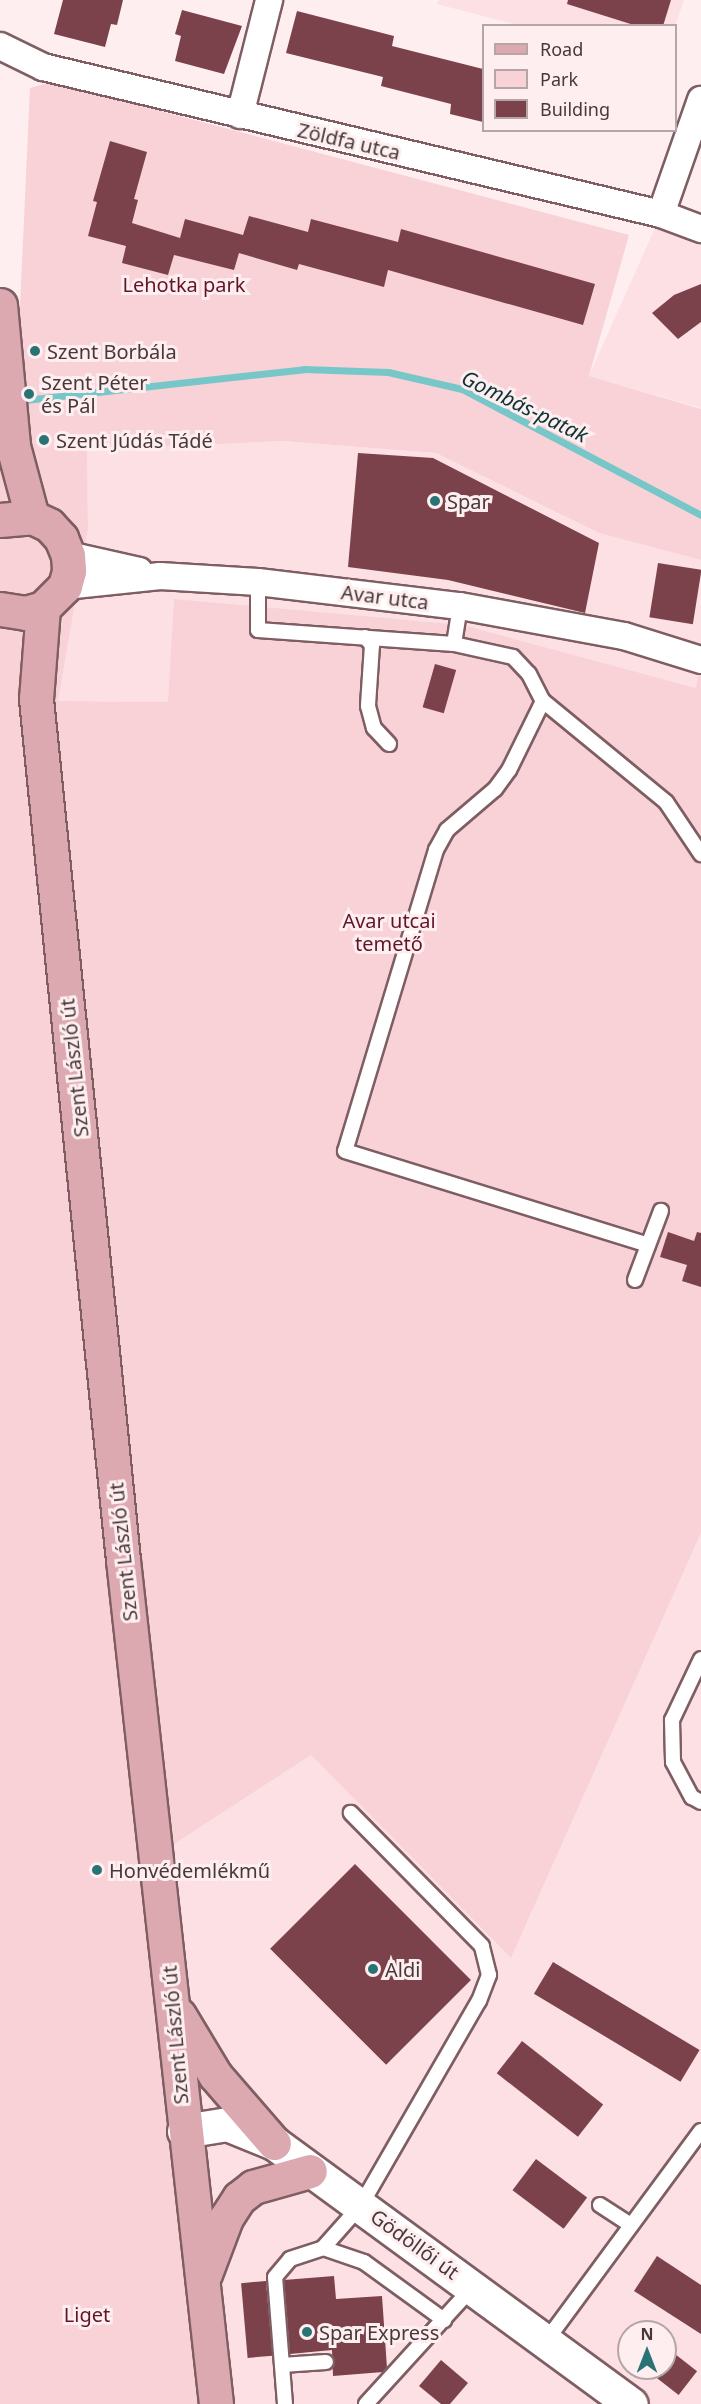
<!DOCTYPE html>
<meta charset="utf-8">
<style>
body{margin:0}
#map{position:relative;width:701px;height:2404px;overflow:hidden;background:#feeef0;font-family:"Noto Sans",sans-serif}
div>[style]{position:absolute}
.built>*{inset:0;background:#fce0e3}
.green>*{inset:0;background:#f8d2d7}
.stream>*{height:7px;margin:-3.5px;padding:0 3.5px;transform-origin:3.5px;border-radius:3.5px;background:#77c7c9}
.building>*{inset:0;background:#7b424b;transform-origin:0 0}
.roads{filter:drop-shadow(2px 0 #7e5e62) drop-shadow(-2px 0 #7e5e62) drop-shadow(0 2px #7e5e62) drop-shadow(0 -2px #7e5e62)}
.lane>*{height:14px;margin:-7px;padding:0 7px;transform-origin:7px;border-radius:7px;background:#fff}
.street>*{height:26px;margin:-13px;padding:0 13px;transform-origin:13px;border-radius:13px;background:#fff}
.secondary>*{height:33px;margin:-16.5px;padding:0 16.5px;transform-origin:16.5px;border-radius:16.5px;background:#fff}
.primary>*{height:33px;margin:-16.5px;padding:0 16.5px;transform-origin:16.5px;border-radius:16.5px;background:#dca9b1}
.dots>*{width:16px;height:16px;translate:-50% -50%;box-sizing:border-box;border:3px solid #feeef0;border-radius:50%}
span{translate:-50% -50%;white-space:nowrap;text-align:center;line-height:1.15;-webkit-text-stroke:6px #feeef0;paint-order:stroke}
.street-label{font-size:20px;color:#47383a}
.park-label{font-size:20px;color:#621529}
.poi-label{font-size:20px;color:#47383a}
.left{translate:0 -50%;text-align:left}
.water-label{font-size:21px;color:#0b3435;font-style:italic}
.legend{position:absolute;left:482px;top:24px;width:195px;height:108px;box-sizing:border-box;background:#feeef0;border:2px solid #b5a5a7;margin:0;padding:8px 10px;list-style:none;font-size:18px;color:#47383a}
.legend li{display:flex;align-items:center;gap:12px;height:30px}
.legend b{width:30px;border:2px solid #b5a5a7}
.north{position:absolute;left:617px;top:2320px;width:60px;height:60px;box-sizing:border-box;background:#feeef0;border:2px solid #b5a5a7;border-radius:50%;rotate:0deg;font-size:16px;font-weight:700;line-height:24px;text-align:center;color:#47383a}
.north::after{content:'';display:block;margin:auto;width:21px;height:27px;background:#297375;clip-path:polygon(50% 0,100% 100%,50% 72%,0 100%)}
</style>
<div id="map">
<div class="built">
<i style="clip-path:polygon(439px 0,684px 0,675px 26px,518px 25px,437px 4px)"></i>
<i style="clip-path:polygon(656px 226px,701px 238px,701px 408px,589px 376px)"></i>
<i style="clip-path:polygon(283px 441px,436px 453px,599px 533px,701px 560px,701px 658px,696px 688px,463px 625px,174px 600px,169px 702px,58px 701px,88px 529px,87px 450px)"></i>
<i style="clip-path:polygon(evenodd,701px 1533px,701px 2404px,226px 2404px,162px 1852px,311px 1755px,511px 1958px,701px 1533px,629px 2332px,665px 2332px,665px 2368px,629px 2368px,629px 2332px)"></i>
</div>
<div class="green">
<i style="clip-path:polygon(51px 82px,629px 235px,589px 376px,701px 409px,701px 560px,599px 533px,436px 453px,283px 441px,87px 450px,88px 529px,58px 701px,168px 702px,174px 599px,463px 625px,696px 688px,701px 658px,701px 1533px,511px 1958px,311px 1755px,162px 1852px,226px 2404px,0 2404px,0 330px,19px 328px,30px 88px)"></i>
</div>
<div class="stream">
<i style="left:16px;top:401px;width:290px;rotate:-6.3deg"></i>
<i style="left:304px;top:369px;width:84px;rotate:2deg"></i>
<i style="left:388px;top:372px;width:76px;rotate:12.9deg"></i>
<i style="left:462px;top:389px;width:270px;rotate:27.8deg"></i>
</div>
<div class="building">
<i style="clip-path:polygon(63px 0,123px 0,117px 25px,111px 24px,105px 47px,54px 34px)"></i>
<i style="clip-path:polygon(568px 0,671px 0,663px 26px,637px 26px,567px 4px)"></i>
<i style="clip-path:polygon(182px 10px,242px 26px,224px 74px,175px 61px,181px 36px,175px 34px)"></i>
<i style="clip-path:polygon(297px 11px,394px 36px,392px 46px,483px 69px,483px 122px,450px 114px,451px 104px,381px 86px,383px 77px,286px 53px)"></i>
<i style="clip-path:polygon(110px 141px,147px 152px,134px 199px,138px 200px,132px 223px,180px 238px,185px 219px,243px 235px,249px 216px,308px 232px,311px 219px,398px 242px,401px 229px,595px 284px,583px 325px,388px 270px,384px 287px,299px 264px,297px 270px,239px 253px,234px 270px,174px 255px,168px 275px,122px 263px,126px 246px,88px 236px,97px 202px,93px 201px)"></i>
<i style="clip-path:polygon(701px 284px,701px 322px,678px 339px,652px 313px,674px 295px)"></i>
<i style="clip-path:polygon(358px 453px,433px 458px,599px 543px,585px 613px,448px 580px,348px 567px)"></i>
<i style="left:658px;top:563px;width:44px;height:55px;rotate:9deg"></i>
<i style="left:435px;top:664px;width:22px;height:45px;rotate:16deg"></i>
<i style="clip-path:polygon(668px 1232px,694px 1241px,697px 1232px,701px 1233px,701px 1287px,682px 1281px,687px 1265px,660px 1257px)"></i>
<i style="left:355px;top:1864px;width:164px;height:120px;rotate:45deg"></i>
<i style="left:553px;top:1962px;width:171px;height:37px;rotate:31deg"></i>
<i style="left:522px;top:2041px;width:103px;height:41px;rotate:38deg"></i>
<i style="left:536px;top:2159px;width:64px;height:39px;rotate:37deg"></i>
<i style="clip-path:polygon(657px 2256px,701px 2285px,701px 2334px,634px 2291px)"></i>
<i style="clip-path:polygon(334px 2276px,336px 2299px,382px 2296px,387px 2368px,383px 2372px,333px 2376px,332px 2350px,290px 2354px,284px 2280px)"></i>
<i style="left:266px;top:2281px;width:75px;height:25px;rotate:85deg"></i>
<i style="left:675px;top:2354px;width:28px;height:30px;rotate:38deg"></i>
<i style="clip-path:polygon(441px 2360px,468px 2383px,450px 2404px,441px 2404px,419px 2386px)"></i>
</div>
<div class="roads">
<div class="lane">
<i style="left:258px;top:582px;width:48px;rotate:90deg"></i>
<i style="left:258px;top:630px;width:196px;rotate:4.1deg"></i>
<i style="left:454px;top:644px;width:60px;rotate:12.4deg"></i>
<i style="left:513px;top:657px;width:23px;rotate:47deg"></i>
<i style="left:529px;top:674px;width:30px;rotate:63deg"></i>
<i style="left:543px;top:701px;width:159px;rotate:39.4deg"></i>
<i style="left:666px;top:802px;width:63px;rotate:56.1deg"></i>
<i style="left:365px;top:637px;width:11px;rotate:49deg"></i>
<i style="left:372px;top:645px;width:61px;rotate:93.8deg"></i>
<i style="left:368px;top:706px;width:23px;rotate:75deg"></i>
<i style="left:374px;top:728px;width:22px;rotate:47deg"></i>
<i style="left:454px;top:644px;width:38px;rotate:-81deg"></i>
<i style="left:543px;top:701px;width:77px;rotate:116.2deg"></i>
<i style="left:509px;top:770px;width:24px;rotate:126deg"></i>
<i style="left:495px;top:789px;width:63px;rotate:139.5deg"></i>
<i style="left:447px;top:830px;width:23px;rotate:119deg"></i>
<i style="left:436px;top:850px;width:314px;rotate:106.8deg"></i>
<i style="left:345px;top:1151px;width:317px;rotate:17.2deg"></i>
<i style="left:635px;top:1280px;width:74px;rotate:-69.4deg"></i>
<i style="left:701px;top:1659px;width:68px;rotate:115.4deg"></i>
<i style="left:672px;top:1720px;width:42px;rotate:88.6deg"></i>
<i style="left:673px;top:1762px;width:40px;rotate:62deg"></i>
<i style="left:692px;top:1797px;width:10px;rotate:29deg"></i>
<i style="left:600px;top:2205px;width:37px;rotate:33deg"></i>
<i style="left:323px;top:2248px;width:43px;rotate:18.9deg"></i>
<i style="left:364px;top:2262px;width:99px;rotate:35.9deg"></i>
<i style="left:546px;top:2341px;width:261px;rotate:-53.6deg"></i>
<i style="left:282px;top:2365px;width:44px;rotate:-3.9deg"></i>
<i style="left:285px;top:2404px;width:127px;rotate:-94.5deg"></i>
<i style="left:275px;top:2277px;width:23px;rotate:-50deg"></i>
<i style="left:290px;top:2259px;width:35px;rotate:-18deg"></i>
<i style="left:323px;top:2248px;width:57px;rotate:-48.5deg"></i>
<i style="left:361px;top:2205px;width:236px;rotate:-60deg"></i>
<i style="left:479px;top:2001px;width:28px;rotate:-69deg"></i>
<i style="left:489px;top:1975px;width:30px;rotate:-104deg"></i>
<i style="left:482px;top:1946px;width:187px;rotate:-134.6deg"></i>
<i style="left:366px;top:2404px;width:157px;rotate:-47.6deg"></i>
</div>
<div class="street">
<i style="left:0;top:46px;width:48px;rotate:26deg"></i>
<i style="left:43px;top:67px;width:635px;rotate:13.38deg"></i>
<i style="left:661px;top:214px;width:43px;rotate:20.6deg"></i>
<i style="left:240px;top:115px;width:119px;rotate:-75.8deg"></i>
<i style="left:661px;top:214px;width:121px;rotate:-70.7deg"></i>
<i style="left:68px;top:555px;width:73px;rotate:12.7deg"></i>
<i style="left:65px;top:586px;width:96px;rotate:-6deg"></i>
<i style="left:160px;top:576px;width:98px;rotate:3.5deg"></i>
<i style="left:258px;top:582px;width:203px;rotate:6.8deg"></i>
<i style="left:460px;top:606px;width:167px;rotate:10.4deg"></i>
<i style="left:624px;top:636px;width:81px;rotate:17.3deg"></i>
</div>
<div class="secondary">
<i style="left:184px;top:2131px;width:44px;rotate:-9.2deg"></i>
<i style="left:227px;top:2124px;width:51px;rotate:22deg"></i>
<i style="left:274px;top:2143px;width:442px;rotate:36.2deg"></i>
</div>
<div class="primary">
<i style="left:0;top:305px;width:142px;rotate:84.7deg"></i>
<i style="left:13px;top:446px;width:73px;rotate:75deg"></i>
<i style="left:0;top:520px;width:32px;rotate:-5deg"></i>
<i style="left:32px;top:517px;width:19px;rotate:25deg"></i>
<i style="left:49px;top:525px;width:18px;rotate:47deg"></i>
<i style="left:61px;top:538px;width:18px;rotate:68deg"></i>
<i style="left:68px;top:555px;width:16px;rotate:86deg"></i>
<i style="left:69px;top:571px;width:16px;rotate:105deg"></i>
<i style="left:65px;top:586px;width:31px;rotate:135deg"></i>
<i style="left:43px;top:608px;width:18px;rotate:164deg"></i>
<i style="left:26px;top:613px;width:26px;rotate:-171deg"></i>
<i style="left:43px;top:608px;width:91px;rotate:94.4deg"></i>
<i style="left:36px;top:699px;width:865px;rotate:84.23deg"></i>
<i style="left:123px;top:1560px;width:849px;rotate:83.71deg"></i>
<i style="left:179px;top:2015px;width:70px;rotate:59deg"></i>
<i style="left:215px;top:2075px;width:90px;rotate:49.1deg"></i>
<i style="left:205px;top:2274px;width:60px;rotate:-69.4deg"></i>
<i style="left:226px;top:2218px;width:24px;rotate:-57deg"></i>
<i style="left:239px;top:2198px;width:18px;rotate:-38deg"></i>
<i style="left:253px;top:2187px;width:59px;rotate:-15.7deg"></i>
</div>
</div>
<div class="dots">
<i style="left:35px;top:351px;background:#297375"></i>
<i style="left:29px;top:394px;background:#297375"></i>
<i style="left:44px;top:440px;background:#297375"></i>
<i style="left:435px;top:501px;background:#297375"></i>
<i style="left:97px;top:1870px;background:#297375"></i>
<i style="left:373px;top:1969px;background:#297375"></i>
<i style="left:307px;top:2332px;background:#297375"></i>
</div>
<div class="street-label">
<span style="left:349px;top:141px;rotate:13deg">Zöldfa utca</span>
<span style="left:385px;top:597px;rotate:7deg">Avar utca</span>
<span style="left:74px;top:1068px;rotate:-96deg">Szent László út</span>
<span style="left:123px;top:1552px;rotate:-96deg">Szent László út</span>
<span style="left:175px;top:2035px;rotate:-95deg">Szent László út</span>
<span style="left:415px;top:2244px;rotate:36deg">Gödöllői út</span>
</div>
<div class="park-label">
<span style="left:184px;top:284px">Lehotka park</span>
<span style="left:389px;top:932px">Avar utcai<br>temető</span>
<span style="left:87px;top:2314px">Liget</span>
</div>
<div class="poi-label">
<span class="left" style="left:47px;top:351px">Szent Borbála</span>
<span class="left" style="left:41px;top:394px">Szent Péter<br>és Pál</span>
<span class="left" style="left:56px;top:440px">Szent Júdás Tádé</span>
<span class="left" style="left:447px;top:501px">Spar</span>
<span class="left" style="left:109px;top:1870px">Honvédemlékmű</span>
<span class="left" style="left:385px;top:1969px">Aldi</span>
<span class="left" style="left:319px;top:2332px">Spar Express</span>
</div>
<div class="water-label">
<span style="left:525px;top:406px;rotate:26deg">Gombás-patak</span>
</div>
<ul class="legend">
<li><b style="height:8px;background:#dca9b1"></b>Road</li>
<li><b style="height:16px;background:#f8d2d7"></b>Park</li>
<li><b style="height:16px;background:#7b424b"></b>Building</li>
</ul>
<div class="north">N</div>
</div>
